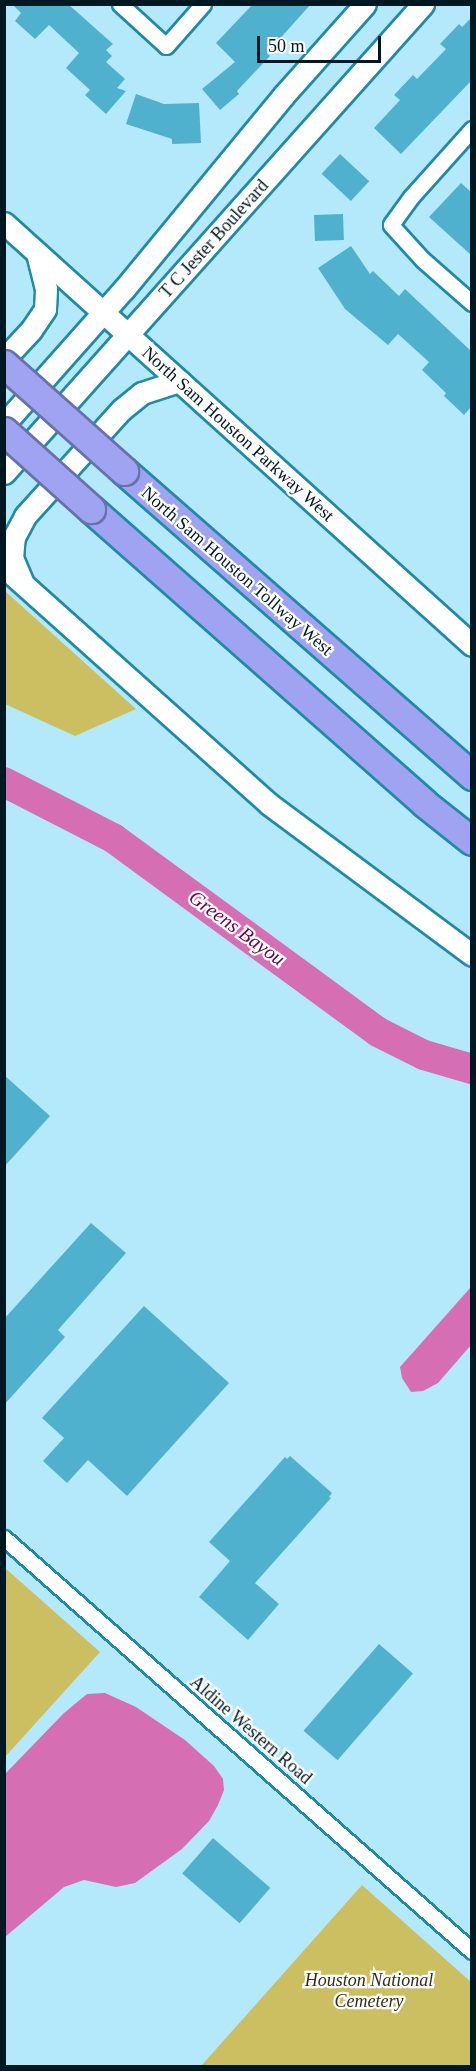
<!DOCTYPE html>
<style>
body{margin:0}
#map{position:relative;width:476px;height:2071px;overflow:hidden;background:#b4e9fc;font-family:Georgia,serif}
div>[style]{position:absolute}
.green>*{inset:0;background:#ccbf62}
.water>*{inset:0;background:#d66eb4}
.river>*{height:30px;margin:-15px;padding:0 15px;transform-origin:15px;border-radius:15px;background:#d66eb4}
.building>*{inset:0;background:#50b1cf;transform-origin:0 0}
.roads{filter:drop-shadow(2px 0 #208aa7) drop-shadow(-2px 0 #208aa7) drop-shadow(0 2px #208aa7) drop-shadow(0 -2px #208aa7)}
.street>*{height:15px;margin:-7.5px;padding:0 7.5px;transform-origin:7.5px;border-radius:7.5px;background:#fff}
.secondary>*{height:21px;margin:-10.5px;padding:0 10.5px;transform-origin:10.5px;border-radius:10.5px;background:#fff}
.highway>*{height:27px;margin:-13.5px;padding:0 13.5px;transform-origin:13.5px;border-radius:13.5px;background:#9fa3f1}
.bridges{filter:drop-shadow(2px 0 #6772a8) drop-shadow(-2px 0 #6772a8) drop-shadow(0 2px #6772a8) drop-shadow(0 -2px #6772a8)}
.highway-bridge>*{height:27px;margin:-13.5px;padding:0 13.5px;transform-origin:13.5px;border-radius:13.5px;background:#9fa3f1}
span{translate:-50% -50%;white-space:nowrap;text-align:center;line-height:1.15;-webkit-text-stroke:4.5px #fff;paint-order:stroke}
.street-label{font-size:18px;color:#001821}
.park-label{font-size:18px;color:#34301a;font-style:italic}
.water-label{font-size:20px;color:#67024f;font-style:italic}
.frame{position:absolute;inset:0;border:6px solid #001821;pointer-events:none}
.scale{position:absolute;left:257px;top:36px;width:124px;height:27px;box-sizing:border-box;border:3px solid #001821;border-top:0;padding-left:8px;font-size:18px;line-height:21px;white-space:nowrap;color:#001821;-webkit-text-stroke:4px #fff;paint-order:stroke}
</style>
<div id="map">
<div class="green">
<i style="clip-path:polygon(4px 591px,5px 591px,136px 709px,75px 736px,5px 704px)"></i>
<i style="clip-path:polygon(5px 1568px,100px 1652px,5px 1757px)"></i>
<i style="clip-path:polygon(362px 1885px,471px 1982px,471px 2066px,201px 2066px)"></i>
</div>
<div class="water">
<i style="clip-path:polygon(471px 1287px,471px 1345px,438px 1383px,423px 1391px,411px 1392px,402px 1378px,400px 1367px)"></i>
<i style="clip-path:polygon(105px 1693px,136px 1707px,185px 1740px,214px 1766px,223px 1779px,224px 1790px,218px 1805px,209px 1821px,182px 1849px,135px 1883px,116px 1887px,84px 1880px,64px 1887px,5px 1937px,5px 1774px,64px 1713px,87px 1694px)"></i>
</div>
<div class="river">
<i style="left:4px;top:782px;width:123px;rotate:27.2deg"></i>
<i style="left:113px;top:838px;width:328px;rotate:36.2deg"></i>
<i style="left:378px;top:1032px;width:51px;rotate:26.6deg"></i>
<i style="left:424px;top:1055px;width:50px;rotate:16.3deg"></i>
</div>
<div class="building">
<i style="clip-path:polygon(12px 4px,68px 4px,113px 44px,106px 50px,112px 56px,106px 62px,125px 79px,117px 88px,126px 91px,106px 114px,85px 95px,90px 90px,66px 68px,79px 53px,49px 25px,35px 39px,15px 21px,21px 13px)"></i>
<i style="clip-path:polygon(253px 4px,311px 4px,267px 53px,270px 56px,237px 91px,239px 94px,220px 110px,202px 89px,235px 62px,216px 43px)"></i>
<i style="clip-path:polygon(471px 18px,471px 81px,401px 154px,374px 128px,400px 100px,394px 95px,413px 75px,417px 79px,446px 49px,440px 44px,459px 24px,462px 27px)"></i>
<i style="clip-path:polygon(136px 94px,164px 104px,199px 103px,201px 143px,172px 144px,172px 139px,126px 124px)"></i>
<i style="left:340px;top:154px;width:40px;height:27px;rotate:43deg"></i>
<i style="clip-path:polygon(461px 183px,471px 192px,471px 255px,429px 217px)"></i>
<i style="left:343px;top:214px;width:26px;height:29px;rotate:88deg"></i>
<i style="clip-path:polygon(351px 246px,370px 274px,373px 271px,399px 296px,405px 289px,471px 351px,471px 407px,464px 415px,444px 396px,446px 393px,422px 370px,429px 362px,398px 334px,388px 345px,345px 309px,318px 268px)"></i>
<i style="clip-path:polygon(4px 1075px,50px 1116px,4px 1167px)"></i>
<i style="clip-path:polygon(91px 1223px,126px 1253px,58px 1330px,65px 1337px,4px 1405px,4px 1319px)"></i>
<i style="clip-path:polygon(144px 1306px,229px 1383px,127px 1496px,88px 1460px,67px 1483px,43px 1461px,64px 1438px,42px 1418px)"></i>
<i style="clip-path:polygon(290px 1456px,332px 1493px,329px 1497px,331px 1498px,255px 1583px,279px 1604px,248px 1640px,199px 1597px,230px 1561px,209px 1542px,285px 1457px,287px 1459px)"></i>
<i style="left:379px;top:1644px;width:45px;height:115px;rotate:41deg"></i>
<i style="left:213px;top:1838px;width:76px;height:47px;rotate:41deg"></i>
</div>
<div class="roads">
<div class="street">
<i style="left:120px;top:4px;width:62px;rotate:42.4deg"></i>
<i style="left:166px;top:46px;width:56px;rotate:-48.6deg"></i>
<i style="left:472px;top:129px;width:91px;rotate:131.9deg"></i>
<i style="left:411px;top:197px;width:34px;rotate:126deg"></i>
<i style="left:391px;top:225px;width:47px;rotate:47.6deg"></i>
<i style="left:423px;top:260px;width:65px;rotate:41.3deg"></i>
<i style="left:4px;top:1538px;width:624px;rotate:41.43deg"></i>
</div>
<div class="secondary">
<i style="left:4px;top:223px;width:630px;rotate:42.04deg"></i>
<i style="left:4px;top:359px;width:40px;rotate:-47deg"></i>
<i style="left:31px;top:330px;width:25px;rotate:-56deg"></i>
<i style="left:45px;top:309px;width:20px;rotate:-87deg"></i>
<i style="left:46px;top:289px;width:37px;rotate:-104deg"></i>
<i style="left:4px;top:424px;width:181px;rotate:-48.4deg"></i>
<i style="left:124px;top:289px;width:250px;rotate:-50.5deg"></i>
<i style="left:283px;top:96px;width:123px;rotate:-48.3deg"></i>
<i style="left:4px;top:473px;width:629px;rotate:-48.22deg"></i>
<i style="left:4px;top:567px;width:356px;rotate:41.8deg"></i>
<i style="left:269px;top:804px;width:253px;rotate:36.6deg"></i>
<i style="left:22px;top:581px;width:25px;rotate:-113deg"></i>
<i style="left:12px;top:558px;width:21px;rotate:-85deg"></i>
<i style="left:14px;top:537px;width:24px;rotate:-62deg"></i>
<i style="left:25px;top:516px;width:143px;rotate:-47.8deg"></i>
<i style="left:121px;top:410px;width:27px;rotate:-39deg"></i>
<i style="left:142px;top:393px;width:39px;rotate:-18deg"></i>
</div>
<div class="highway">
<i style="left:124px;top:471px;width:463px;rotate:41.2deg"></i>
<i style="left:91px;top:509px;width:444px;rotate:41.4deg"></i>
<i style="left:424px;top:803px;width:61px;rotate:38.4deg"></i>
</div>
</div>
<div class="bridges">
<div class="highway-bridge">
<i style="left:4px;top:364px;width:161px;rotate:41.7deg"></i>
<i style="left:4px;top:431px;width:117px;rotate:41.9deg"></i>
</div>
</div>
<div class="street-label">
<span style="left:214px;top:239px;rotate:-48deg">T C Jester Boulevard</span>
<span style="left:238px;top:434px;rotate:42deg">North Sam Houston Parkway West</span>
<span style="left:237px;top:571px;rotate:41deg">North Sam Houston Tollway West</span>
<span style="left:251px;top:1730px;rotate:41deg">Aldine Western Road</span>
</div>
<div class="park-label">
<span style="left:369px;top:1991px">Houston National<br>Cemetery</span>
</div>
<div class="water-label">
<span style="left:237px;top:928px;rotate:36deg">Greens Bayou</span>
</div>
<div class="frame"></div>
<div class="scale">50 m</div>
</div>
